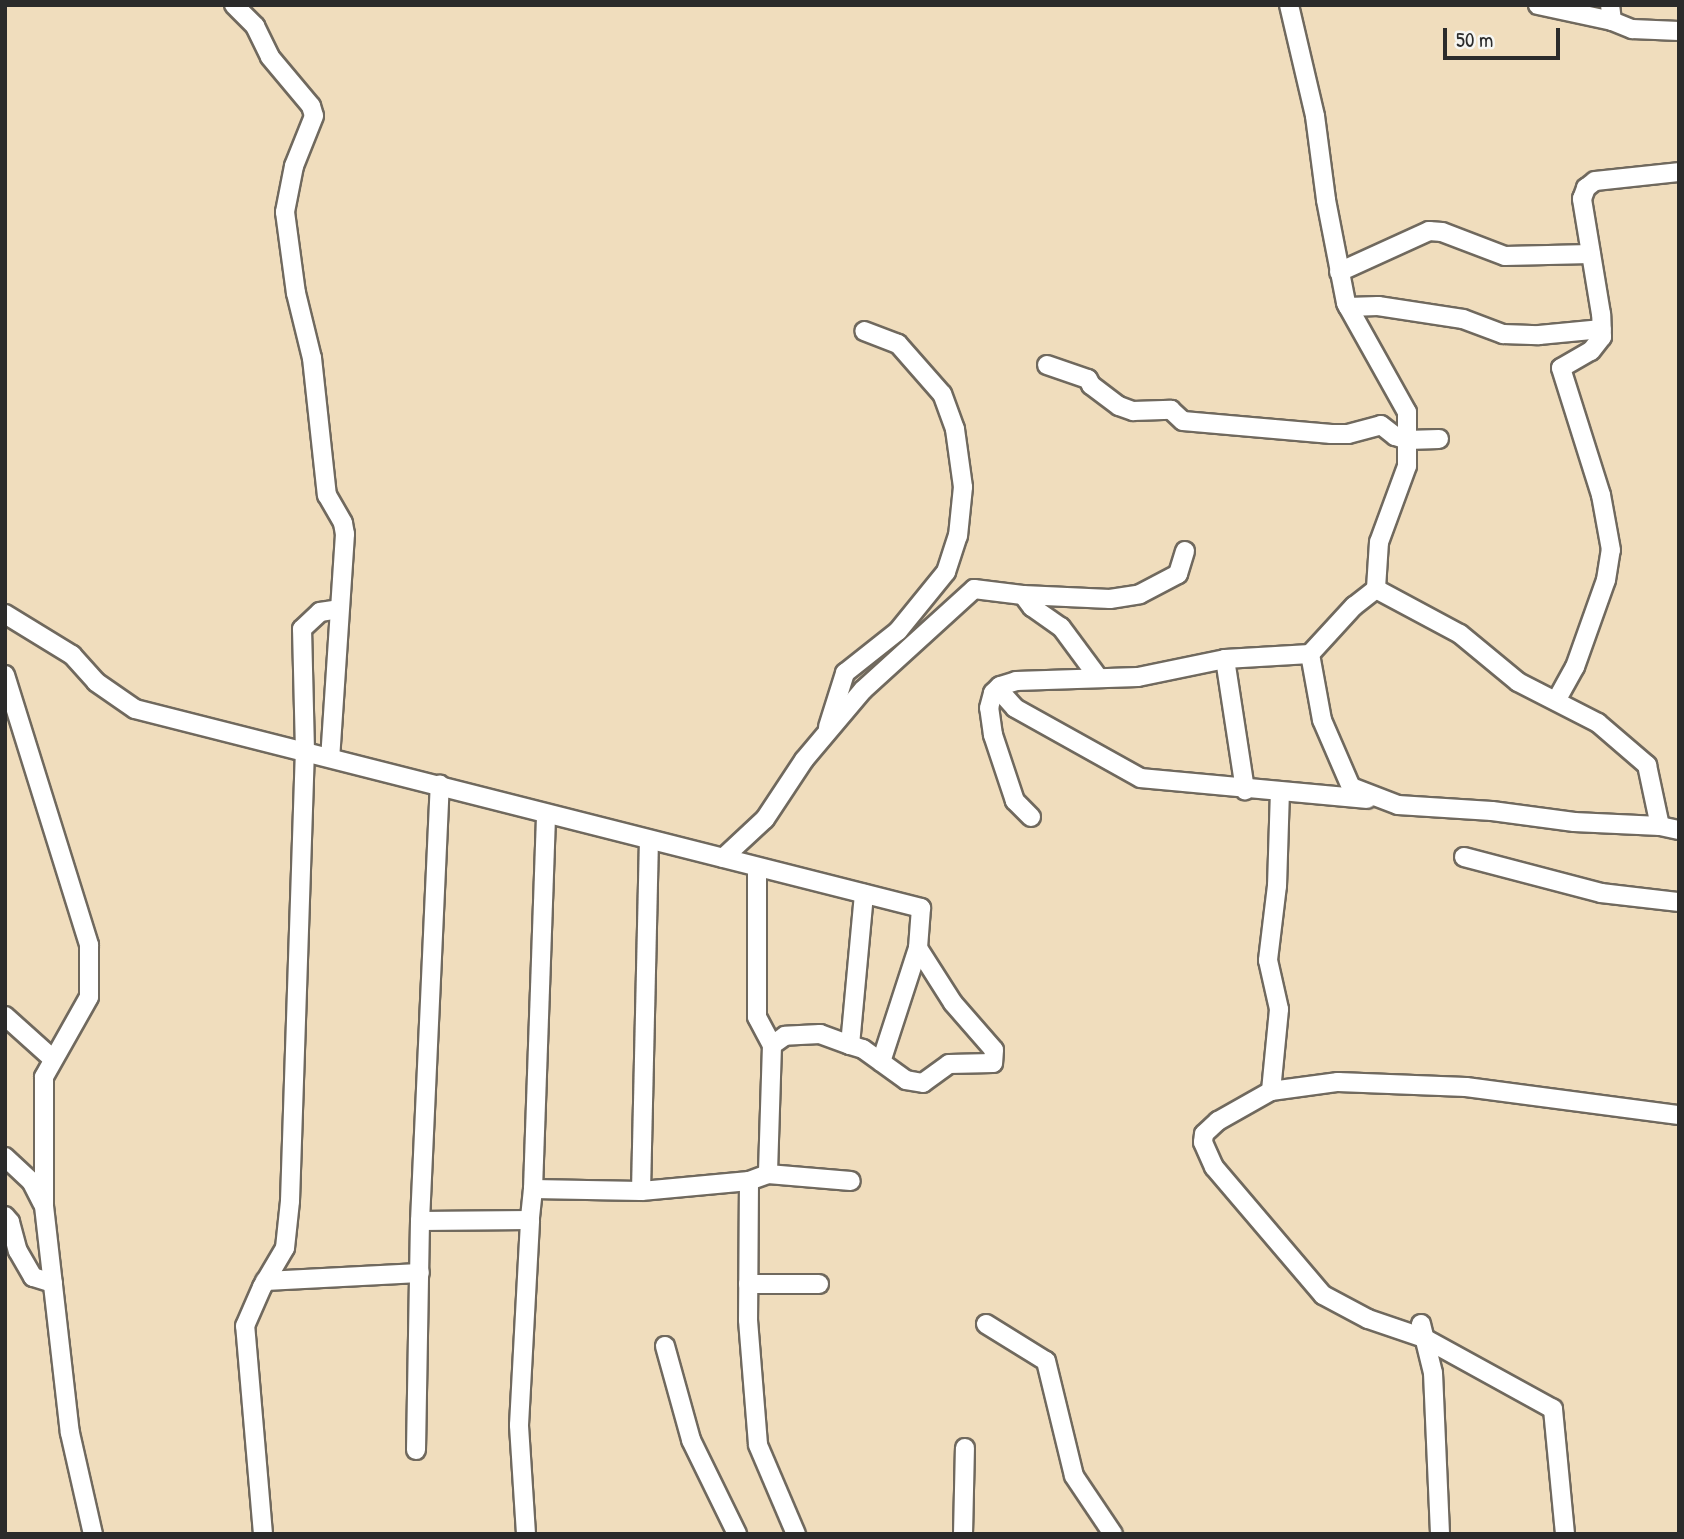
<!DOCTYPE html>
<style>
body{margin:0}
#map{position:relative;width:1684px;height:1539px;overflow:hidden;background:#f0ddbd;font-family:"Patrick Hand",sans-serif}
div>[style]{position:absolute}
.roads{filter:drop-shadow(2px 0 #70695e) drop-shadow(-2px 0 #70695e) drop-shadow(0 2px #70695e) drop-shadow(0 -2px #70695e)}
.minor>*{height:18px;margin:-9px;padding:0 9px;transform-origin:9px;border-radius:9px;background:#fff}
span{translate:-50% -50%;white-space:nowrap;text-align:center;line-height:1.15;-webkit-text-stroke:5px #f6f6f2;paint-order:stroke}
.frame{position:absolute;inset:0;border:7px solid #2b2b2b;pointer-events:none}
.scale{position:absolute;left:1443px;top:28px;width:117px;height:32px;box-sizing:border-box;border:4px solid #2b2b2b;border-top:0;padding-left:9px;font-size:21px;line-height:24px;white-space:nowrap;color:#2b2b2b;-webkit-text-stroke:5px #f6f6f2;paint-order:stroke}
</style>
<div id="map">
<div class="roads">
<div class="minor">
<i style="left:234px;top:5px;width:30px;rotate:45deg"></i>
<i style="left:255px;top:26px;width:34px;rotate:64deg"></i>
<i style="left:270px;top:57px;width:64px;rotate:50.1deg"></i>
<i style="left:311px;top:106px;width:10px;rotate:73deg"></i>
<i style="left:314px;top:116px;width:54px;rotate:111.8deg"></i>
<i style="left:294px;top:166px;width:47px;rotate:101.1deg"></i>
<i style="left:285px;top:212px;width:82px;rotate:82.3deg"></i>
<i style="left:296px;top:293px;width:67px;rotate:76.2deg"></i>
<i style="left:312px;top:358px;width:138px;rotate:83.8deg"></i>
<i style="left:327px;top:495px;width:32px;rotate:60deg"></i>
<i style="left:343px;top:523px;width:11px;rotate:80deg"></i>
<i style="left:345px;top:534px;width:224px;rotate:93.8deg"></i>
<i style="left:1289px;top:5px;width:114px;rotate:76.8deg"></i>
<i style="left:1315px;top:116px;width:85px;rotate:82.5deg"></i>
<i style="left:1326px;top:200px;width:105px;rotate:79deg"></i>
<i style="left:1346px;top:303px;width:125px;rotate:60.8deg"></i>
<i style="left:1407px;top:412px;width:54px;rotate:90deg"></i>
<i style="left:1407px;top:466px;width:81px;rotate:110.2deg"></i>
<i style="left:1379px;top:542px;width:47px;rotate:93.7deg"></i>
<i style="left:1376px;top:589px;width:95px;rotate:28.2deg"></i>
<i style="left:1460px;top:634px;width:75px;rotate:39.6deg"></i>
<i style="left:1518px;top:682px;width:90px;rotate:27.1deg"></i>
<i style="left:1598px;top:723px;width:65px;rotate:40.6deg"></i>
<i style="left:1647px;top:765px;width:62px;rotate:78deg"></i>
<i style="left:1660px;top:826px;width:19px;rotate:12deg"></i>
<i style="left:1538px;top:5px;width:76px;rotate:12.2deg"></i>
<i style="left:1612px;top:21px;width:16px;rotate:-97deg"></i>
<i style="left:1612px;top:21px;width:22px;rotate:22deg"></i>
<i style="left:1632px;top:29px;width:47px;rotate:2.4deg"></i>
<i style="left:1339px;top:272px;width:99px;rotate:-24.5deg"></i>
<i style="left:1429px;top:231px;width:13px;rotate:4deg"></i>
<i style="left:1442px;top:232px;width:67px;rotate:20.9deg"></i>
<i style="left:1505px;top:256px;width:86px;rotate:-1.3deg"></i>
<i style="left:1348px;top:307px;width:30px;rotate:-2deg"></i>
<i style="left:1378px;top:306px;width:86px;rotate:8.7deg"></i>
<i style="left:1463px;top:319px;width:43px;rotate:20.6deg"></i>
<i style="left:1503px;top:334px;width:36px;rotate:2deg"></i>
<i style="left:1539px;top:335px;width:63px;rotate:-5.4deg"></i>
<i style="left:1047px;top:365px;width:43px;rotate:18.9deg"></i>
<i style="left:1088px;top:379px;width:7px;rotate:63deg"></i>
<i style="left:1091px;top:385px;width:35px;rotate:37deg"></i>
<i style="left:1119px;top:406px;width:15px;rotate:20deg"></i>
<i style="left:1133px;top:411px;width:38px;rotate:-2deg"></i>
<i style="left:1171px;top:410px;width:16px;rotate:43deg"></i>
<i style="left:1183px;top:421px;width:149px;rotate:5deg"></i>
<i style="left:1331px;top:434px;width:17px"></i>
<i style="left:1348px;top:434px;width:34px;rotate:-15deg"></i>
<i style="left:1381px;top:425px;width:18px;rotate:38deg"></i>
<i style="left:1395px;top:436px;width:13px;rotate:18deg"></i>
<i style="left:1407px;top:440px;width:32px;rotate:-2deg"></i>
<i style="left:1376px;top:589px;width:28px;rotate:142deg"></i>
<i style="left:1354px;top:606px;width:65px;rotate:132.5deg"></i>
<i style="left:1310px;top:654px;width:67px;rotate:79.7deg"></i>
<i style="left:1322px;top:720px;width:73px;rotate:66.6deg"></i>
<i style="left:1351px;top:787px;width:50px;rotate:21deg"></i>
<i style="left:1398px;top:805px;width:94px;rotate:3.7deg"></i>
<i style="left:1492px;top:811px;width:83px;rotate:7.6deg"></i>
<i style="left:1574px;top:822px;width:86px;rotate:2.7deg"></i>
<i style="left:1023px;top:595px;width:15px;rotate:53deg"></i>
<i style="left:1032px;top:607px;width:35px;rotate:35deg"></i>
<i style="left:1061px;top:627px;width:62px;rotate:53.5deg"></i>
<i style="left:5px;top:614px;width:79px;rotate:31.5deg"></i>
<i style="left:72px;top:655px;width:36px;rotate:48deg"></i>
<i style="left:96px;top:682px;width:47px;rotate:34.7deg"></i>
<i style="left:135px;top:709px;width:811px;rotate:14.21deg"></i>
<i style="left:921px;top:908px;width:40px;rotate:94.3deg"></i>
<i style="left:918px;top:948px;width:65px;rotate:57.5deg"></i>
<i style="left:953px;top:1003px;width:62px;rotate:48.9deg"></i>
<i style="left:994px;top:1050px;width:13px;rotate:94deg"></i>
<i style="left:993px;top:1063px;width:44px;rotate:178.7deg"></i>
<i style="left:949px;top:1064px;width:32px;rotate:144deg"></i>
<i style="left:923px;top:1083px;width:17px;rotate:-170deg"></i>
<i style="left:906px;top:1080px;width:53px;rotate:-144.2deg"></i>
<i style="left:863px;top:1049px;width:14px;rotate:-163deg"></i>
<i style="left:850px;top:1045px;width:32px;rotate:-160deg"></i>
<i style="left:820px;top:1034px;width:35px;rotate:177deg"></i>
<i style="left:785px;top:1036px;width:16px;rotate:145deg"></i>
<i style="left:772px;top:1045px;width:129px;rotate:91.8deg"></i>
<i style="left:768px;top:1174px;width:20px;rotate:160deg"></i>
<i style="left:749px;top:1181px;width:108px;rotate:174.7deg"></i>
<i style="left:641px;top:1191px;width:108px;rotate:-178.9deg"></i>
<i style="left:533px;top:1189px;width:31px;rotate:96deg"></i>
<i style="left:530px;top:1220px;width:110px;rotate:179.5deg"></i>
<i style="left:420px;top:1221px;width:229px;rotate:91deg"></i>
<i style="left:1225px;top:659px;width:133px;rotate:81.3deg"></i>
<i style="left:5px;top:675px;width:283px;rotate:72.7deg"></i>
<i style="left:89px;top:945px;width:52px;rotate:90deg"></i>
<i style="left:89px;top:997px;width:92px;rotate:119.4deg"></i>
<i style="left:44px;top:1077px;width:129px;rotate:90deg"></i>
<i style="left:44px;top:1206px;width:228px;rotate:83.5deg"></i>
<i style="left:70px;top:1433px;width:104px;rotate:77.2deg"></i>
<i style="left:998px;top:689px;width:25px;rotate:48deg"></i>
<i style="left:1015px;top:708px;width:144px;rotate:29.1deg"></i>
<i style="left:1141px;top:778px;width:227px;rotate:5.3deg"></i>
<i style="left:1556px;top:701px;width:39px;rotate:-61deg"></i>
<i style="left:1575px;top:667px;width:92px;rotate:-70.4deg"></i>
<i style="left:1606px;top:580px;width:30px;rotate:-81deg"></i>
<i style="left:1611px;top:550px;width:56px;rotate:-100.3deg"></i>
<i style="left:1601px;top:495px;width:133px;rotate:-107.5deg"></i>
<i style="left:1561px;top:368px;width:34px;rotate:-30deg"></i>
<i style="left:1591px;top:351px;width:18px;rotate:-52deg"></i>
<i style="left:1602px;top:337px;width:23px;rotate:-92deg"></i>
<i style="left:1601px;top:314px;width:117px;rotate:-99.4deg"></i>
<i style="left:1582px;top:199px;width:12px;rotate:-70deg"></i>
<i style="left:1586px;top:188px;width:11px;rotate:-38deg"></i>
<i style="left:1595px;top:181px;width:84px;rotate:-6.1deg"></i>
<i style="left:828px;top:727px;width:57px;rotate:-72.5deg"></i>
<i style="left:845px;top:673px;width:68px;rotate:-38.4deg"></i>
<i style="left:898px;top:631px;width:76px;rotate:-50.9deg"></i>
<i style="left:946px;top:572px;width:38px;rotate:-72deg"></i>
<i style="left:958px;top:536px;width:49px;rotate:-84.2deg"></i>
<i style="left:963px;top:487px;width:59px;rotate:-97.9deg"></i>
<i style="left:955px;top:429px;width:37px;rotate:-110deg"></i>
<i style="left:942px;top:394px;width:67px;rotate:-131.3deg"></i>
<i style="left:898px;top:344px;width:36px;rotate:-159deg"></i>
<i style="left:1031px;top:817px;width:23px;rotate:-135deg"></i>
<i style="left:1015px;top:801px;width:70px;rotate:-108.4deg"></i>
<i style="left:993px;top:735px;width:27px;rotate:-98deg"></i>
<i style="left:989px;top:708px;width:16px;rotate:-75deg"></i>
<i style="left:993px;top:693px;width:10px;rotate:-45deg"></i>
<i style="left:1000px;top:686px;width:17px;rotate:-17deg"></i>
<i style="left:1016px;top:681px;width:122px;rotate:-1.9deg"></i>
<i style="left:1138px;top:677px;width:89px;rotate:-11.7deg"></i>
<i style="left:1225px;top:659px;width:85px;rotate:-3.4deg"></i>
<i style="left:1464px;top:857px;width:142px;rotate:14.7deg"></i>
<i style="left:1601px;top:893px;width:79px;rotate:6.6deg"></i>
<i style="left:723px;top:858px;width:57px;rotate:-42.9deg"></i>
<i style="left:765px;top:819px;width:71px;rotate:-56.5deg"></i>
<i style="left:804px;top:760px;width:92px;rotate:-49.9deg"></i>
<i style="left:863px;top:690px;width:150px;rotate:-42.3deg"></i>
<i style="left:974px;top:589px;width:49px;rotate:7deg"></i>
<i style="left:1023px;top:595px;width:87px;rotate:2.6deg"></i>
<i style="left:1110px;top:599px;width:30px;rotate:-9deg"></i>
<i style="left:1140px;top:594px;width:43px;rotate:-27.8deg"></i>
<i style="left:1178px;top:574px;width:24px;rotate:-73deg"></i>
<i style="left:757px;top:867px;width:150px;rotate:90deg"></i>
<i style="left:757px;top:1017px;width:32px;rotate:62deg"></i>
<i style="left:5px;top:1016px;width:64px;rotate:41.9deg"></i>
<i style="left:850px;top:1045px;width:152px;rotate:-84.7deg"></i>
<i style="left:881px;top:1062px;width:120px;rotate:-72deg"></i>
<i style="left:1271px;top:1091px;width:82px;rotate:-84.4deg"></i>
<i style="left:1279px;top:1009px;width:50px;rotate:-102.7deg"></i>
<i style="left:1268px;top:960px;width:75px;rotate:-83.1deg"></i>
<i style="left:1277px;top:886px;width:94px;rotate:-88.2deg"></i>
<i style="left:5px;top:1157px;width:35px;rotate:43deg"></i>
<i style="left:31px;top:1181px;width:25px;rotate:63deg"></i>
<i style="left:768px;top:1174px;width:83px;rotate:4.8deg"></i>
<i style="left:749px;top:1181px;width:139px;rotate:90.4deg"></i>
<i style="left:748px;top:1320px;width:125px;rotate:85.4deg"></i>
<i style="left:758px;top:1445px;width:97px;rotate:66.9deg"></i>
<i style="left:533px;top:1189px;width:374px;rotate:-88deg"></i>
<i style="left:641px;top:1191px;width:351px;rotate:-88.7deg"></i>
<i style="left:5px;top:1216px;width:8px;rotate:50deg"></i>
<i style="left:10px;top:1222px;width:30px;rotate:75deg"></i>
<i style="left:18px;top:1251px;width:30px;rotate:60deg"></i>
<i style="left:33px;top:1277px;width:21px;rotate:17deg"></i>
<i style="left:420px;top:1221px;width:437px;rotate:-87.4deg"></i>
<i style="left:265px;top:1281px;width:155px;rotate:-3deg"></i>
<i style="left:748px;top:1284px;width:71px"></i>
<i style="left:986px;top:1324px;width:70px;rotate:31.7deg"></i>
<i style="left:1046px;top:1361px;width:118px;rotate:76.3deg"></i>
<i style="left:1074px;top:1476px;width:70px;rotate:56.1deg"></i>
<i style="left:1421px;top:1324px;width:50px;rotate:76.2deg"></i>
<i style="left:1433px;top:1373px;width:161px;rotate:87.5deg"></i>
<i style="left:665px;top:1346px;width:98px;rotate:74.5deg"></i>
<i style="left:691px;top:1440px;width:105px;rotate:63.9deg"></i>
<i style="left:263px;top:1534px;width:209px;rotate:-94.9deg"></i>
<i style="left:245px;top:1326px;width:43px;rotate:-66.4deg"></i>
<i style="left:262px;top:1287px;width:45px;rotate:-59.5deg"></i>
<i style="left:285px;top:1248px;width:47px;rotate:-83.9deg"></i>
<i style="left:290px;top:1201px;width:450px;rotate:-88.1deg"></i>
<i style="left:305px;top:751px;width:122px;rotate:-91.4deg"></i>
<i style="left:302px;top:629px;width:25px;rotate:-43deg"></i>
<i style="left:320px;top:612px;width:19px;rotate:-9deg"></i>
<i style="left:526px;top:1534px;width:109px;rotate:-93.7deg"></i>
<i style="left:519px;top:1425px;width:205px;rotate:-86.9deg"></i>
<i style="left:963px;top:1534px;width:86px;rotate:-88.7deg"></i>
<i style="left:1565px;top:1534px;width:126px;rotate:-95.5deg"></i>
<i style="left:1553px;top:1409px;width:147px;rotate:-151.2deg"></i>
<i style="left:1424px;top:1338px;width:59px;rotate:-161.3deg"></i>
<i style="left:1368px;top:1319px;width:51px;rotate:-151.9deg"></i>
<i style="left:1323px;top:1295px;width:168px;rotate:-130.4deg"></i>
<i style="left:1214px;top:1167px;width:27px;rotate:-114deg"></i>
<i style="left:1203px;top:1142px;width:8px;rotate:-83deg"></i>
<i style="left:1204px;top:1134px;width:19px;rotate:-43deg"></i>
<i style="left:1218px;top:1121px;width:61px;rotate:-29.5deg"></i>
<i style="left:1271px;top:1091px;width:68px;rotate:-7.7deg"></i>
<i style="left:1338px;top:1082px;width:128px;rotate:2.2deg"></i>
<i style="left:1466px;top:1087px;width:215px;rotate:7.5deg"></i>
</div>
</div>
<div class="frame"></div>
<div class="scale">50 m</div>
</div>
